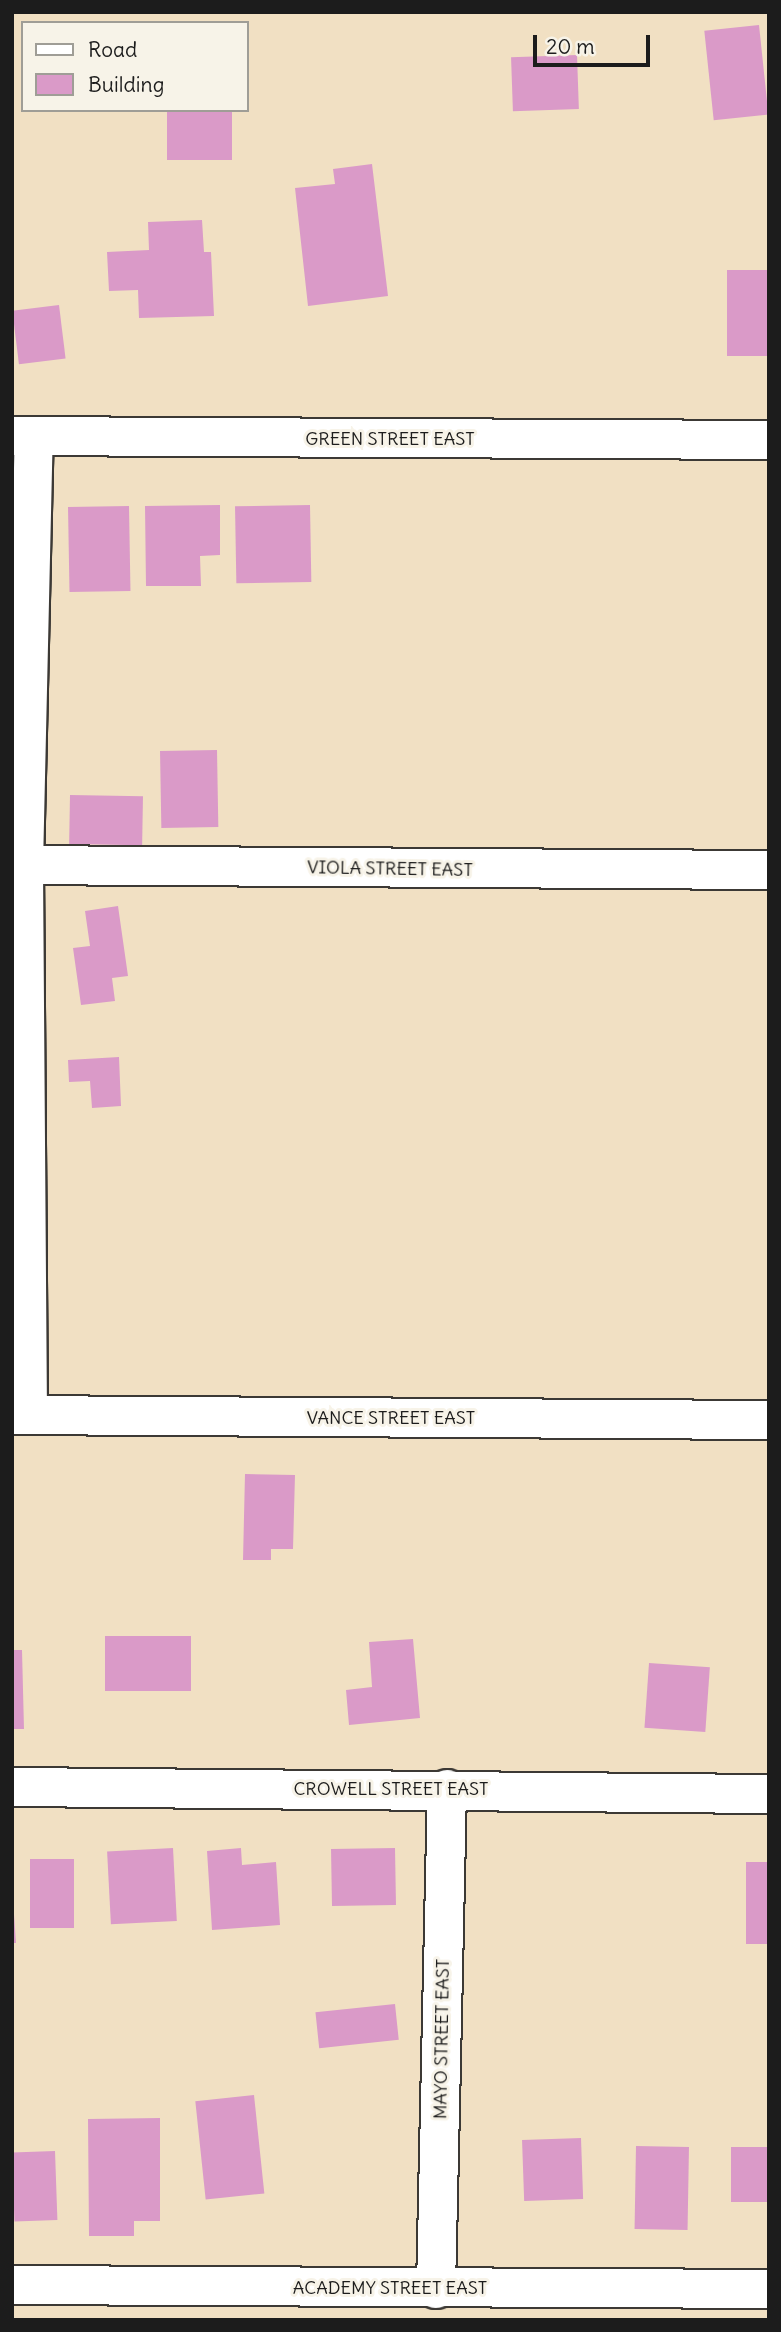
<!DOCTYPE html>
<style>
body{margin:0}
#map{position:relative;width:781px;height:2332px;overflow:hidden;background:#f1e0c3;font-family:Delius,sans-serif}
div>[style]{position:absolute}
.building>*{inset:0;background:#da9ac8;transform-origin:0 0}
.roads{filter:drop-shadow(2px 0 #3c3935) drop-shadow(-2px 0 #3c3935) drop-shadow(0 2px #3c3935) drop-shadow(0 -2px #3c3935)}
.minor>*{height:38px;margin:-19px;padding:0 19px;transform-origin:19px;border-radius:19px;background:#fff}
span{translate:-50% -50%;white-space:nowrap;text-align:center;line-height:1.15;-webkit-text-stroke:6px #f7f3e8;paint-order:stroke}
.street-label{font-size:18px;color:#1c1c1c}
.frame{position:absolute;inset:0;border:14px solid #1c1c1c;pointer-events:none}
.legend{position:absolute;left:21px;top:21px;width:228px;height:91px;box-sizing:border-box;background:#f7f3e8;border:2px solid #9f9d96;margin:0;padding:9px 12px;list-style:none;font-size:21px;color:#1c1c1c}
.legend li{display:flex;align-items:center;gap:14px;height:35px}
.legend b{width:35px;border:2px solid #9f9d96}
.scale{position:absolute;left:533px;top:35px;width:117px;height:32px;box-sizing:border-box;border:4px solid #1c1c1c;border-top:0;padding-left:9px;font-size:21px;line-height:24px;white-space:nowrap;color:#1c1c1c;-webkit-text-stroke:5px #f7f3e8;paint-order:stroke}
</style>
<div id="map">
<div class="building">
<i style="left:759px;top:25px;width:90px;height:55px;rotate:84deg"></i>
<i style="left:577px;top:55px;width:54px;height:66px;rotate:88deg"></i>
<i style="left:167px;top:110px;width:65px;height:50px"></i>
<i style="clip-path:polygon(372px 164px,388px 296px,308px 306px,295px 188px,335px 184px,333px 169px)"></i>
<i style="clip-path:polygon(202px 220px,204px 252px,211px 252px,214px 316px,139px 318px,138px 290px,109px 291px,107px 252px,149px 250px,148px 222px)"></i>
<i style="left:727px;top:270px;width:42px;height:86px"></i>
<i style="left:59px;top:305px;width:54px;height:47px;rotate:83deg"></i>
<i style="clip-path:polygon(220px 505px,220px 555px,200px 556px,201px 586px,146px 586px,145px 506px)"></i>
<i style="left:310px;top:505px;width:77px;height:75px;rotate:89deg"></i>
<i style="left:129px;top:506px;width:85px;height:61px;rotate:89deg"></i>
<i style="left:217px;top:750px;width:77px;height:57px;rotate:89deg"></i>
<i style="left:70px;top:795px;width:73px;height:49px;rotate:1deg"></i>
<i style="clip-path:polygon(118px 906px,128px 976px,112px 978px,115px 1001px,81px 1005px,73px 948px,90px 946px,85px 911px)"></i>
<i style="clip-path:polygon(119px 1057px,121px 1106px,92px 1108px,90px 1081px,69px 1082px,68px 1060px)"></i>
<i style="clip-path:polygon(245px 1474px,295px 1475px,293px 1549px,271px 1549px,271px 1560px,243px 1560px)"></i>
<i style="left:105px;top:1636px;width:86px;height:55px"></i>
<i style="clip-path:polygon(413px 1639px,420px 1718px,349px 1725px,346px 1690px,372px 1687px,369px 1642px)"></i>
<i style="clip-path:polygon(12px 1650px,22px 1650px,24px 1729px,12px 1729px)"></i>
<i style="left:649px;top:1663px;width:61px;height:65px;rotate:4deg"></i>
<i style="left:173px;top:1848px;width:73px;height:66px;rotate:87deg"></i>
<i style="clip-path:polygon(241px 1848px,242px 1865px,276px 1862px,280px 1925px,212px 1930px,207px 1851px)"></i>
<i style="left:395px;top:1848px;width:57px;height:64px;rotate:89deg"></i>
<i style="left:30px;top:1859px;width:44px;height:69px"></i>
<i style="left:746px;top:1862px;width:23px;height:82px"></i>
<i style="clip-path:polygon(12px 1914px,14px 1914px,16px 1943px,12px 1943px)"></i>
<i style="left:395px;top:2004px;width:36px;height:80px;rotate:84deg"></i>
<i style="left:254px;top:2095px;width:99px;height:59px;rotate:84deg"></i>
<i style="clip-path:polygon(160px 2118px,160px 2221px,134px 2221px,134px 2236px,89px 2236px,88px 2119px)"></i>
<i style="left:581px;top:2138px;width:61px;height:59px;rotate:88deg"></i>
<i style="left:636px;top:2146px;width:53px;height:83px;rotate:1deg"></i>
<i style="left:769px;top:2147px;width:55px;height:38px;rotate:90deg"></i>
<i style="left:55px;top:2151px;width:69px;height:43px;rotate:88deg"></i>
</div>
<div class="roads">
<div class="minor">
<i style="left:12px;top:436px;width:757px;rotate:0.3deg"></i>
<i style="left:12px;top:865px;width:757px;rotate:0.38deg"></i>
<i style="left:12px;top:1415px;width:757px;rotate:0.38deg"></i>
<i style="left:28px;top:1415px;width:550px;rotate:-90.42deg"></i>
<i style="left:24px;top:865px;width:429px;rotate:-88.7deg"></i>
<i style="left:12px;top:1787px;width:757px;rotate:0.53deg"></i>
<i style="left:12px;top:2285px;width:757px;rotate:0.3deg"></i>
<i style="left:436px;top:2289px;width:500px;rotate:-88.74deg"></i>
</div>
</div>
<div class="street-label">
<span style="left:390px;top:439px">GREEN STREET EAST</span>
<span style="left:390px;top:869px;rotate:1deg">VIOLA STREET EAST</span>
<span style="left:391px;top:1418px">VANCE STREET EAST</span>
<span style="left:391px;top:1789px">CROWELL STREET EAST</span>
<span style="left:442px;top:2039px;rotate:-89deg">MAYO STREET EAST</span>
<span style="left:390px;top:2288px">ACADEMY STREET EAST</span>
</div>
<div class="frame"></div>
<ul class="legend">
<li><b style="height:9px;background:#fff"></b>Road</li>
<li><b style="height:19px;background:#da9ac8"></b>Building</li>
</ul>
<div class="scale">20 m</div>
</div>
